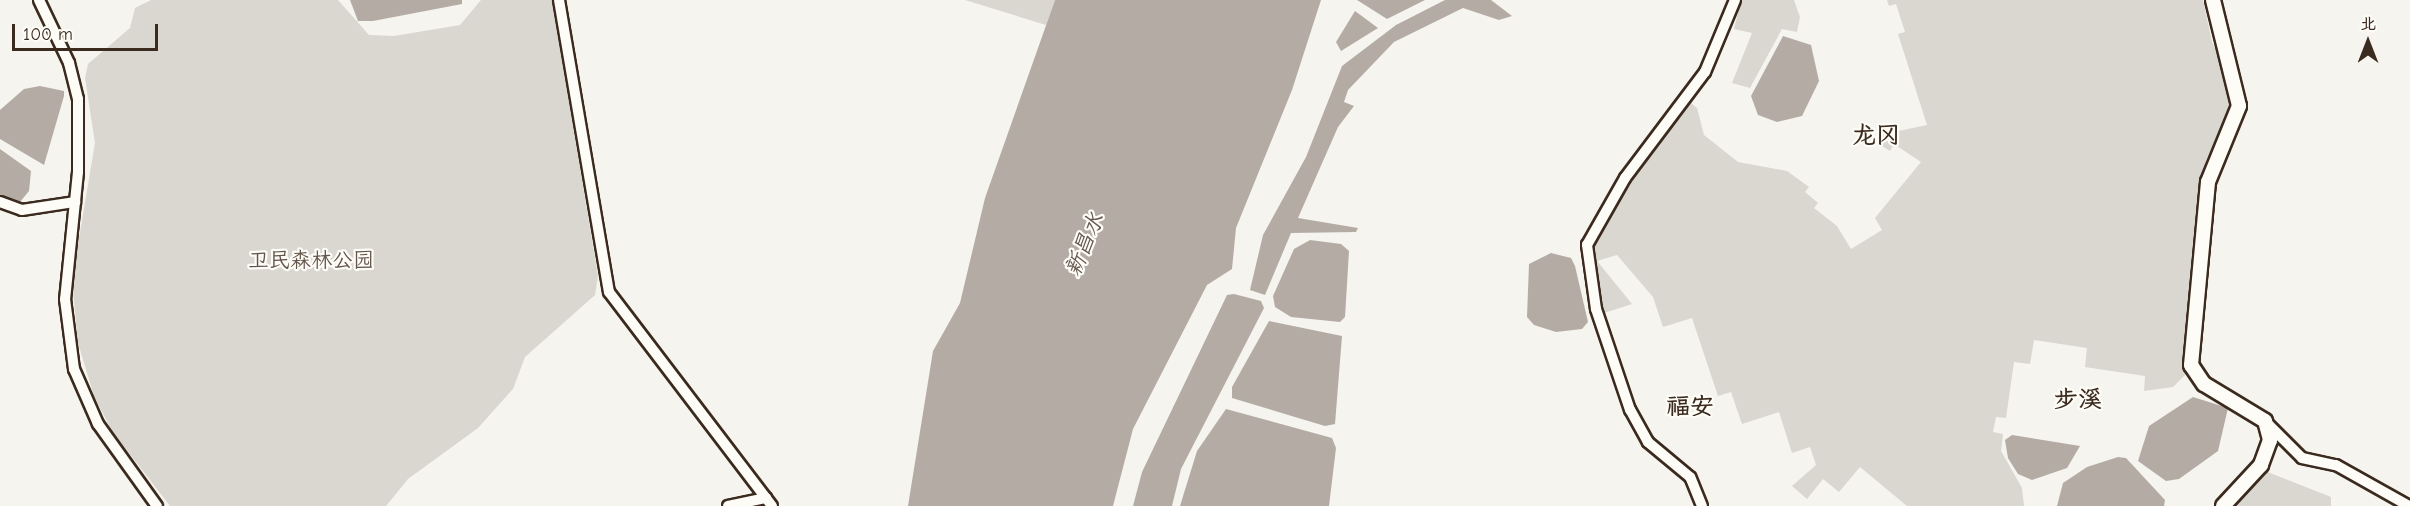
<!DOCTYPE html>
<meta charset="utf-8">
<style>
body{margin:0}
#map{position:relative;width:2410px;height:506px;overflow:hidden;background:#f5f4ee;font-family:"Comic Neue","LXGW WenKai TC",sans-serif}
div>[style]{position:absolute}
.green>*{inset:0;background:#dad6d0}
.water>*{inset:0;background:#b4aca4}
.roads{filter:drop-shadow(2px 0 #3b2a1e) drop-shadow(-2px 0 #3b2a1e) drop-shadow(0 2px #3b2a1e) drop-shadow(0 -2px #3b2a1e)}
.minor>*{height:10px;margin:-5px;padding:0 5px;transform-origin:5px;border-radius:5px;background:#fdfcf7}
.tertiary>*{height:14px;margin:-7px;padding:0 7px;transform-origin:7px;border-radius:7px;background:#fdfcf7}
span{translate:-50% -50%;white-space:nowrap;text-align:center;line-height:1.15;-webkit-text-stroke:4.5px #fdfcf7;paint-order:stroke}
.park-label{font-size:21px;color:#63554a}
.water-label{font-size:22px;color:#65584d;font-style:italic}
.quarter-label{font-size:24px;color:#3b2a1e;font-weight:700}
.north{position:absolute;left:2338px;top:12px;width:60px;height:60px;-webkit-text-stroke:4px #fdfcf7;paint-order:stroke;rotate:0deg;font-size:16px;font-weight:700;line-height:24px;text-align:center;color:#3b2a1e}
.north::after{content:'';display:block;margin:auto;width:21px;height:27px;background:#3b2a1e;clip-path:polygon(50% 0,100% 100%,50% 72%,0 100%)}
.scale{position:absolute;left:12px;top:24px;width:146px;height:27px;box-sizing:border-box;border:3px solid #3b2a1e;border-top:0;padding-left:8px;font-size:18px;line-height:21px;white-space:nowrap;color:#3b2a1e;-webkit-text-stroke:4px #fdfcf7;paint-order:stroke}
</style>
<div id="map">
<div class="green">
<i style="clip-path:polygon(151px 0,338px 0,369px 35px,394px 36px,460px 25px,481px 0,552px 0,598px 276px,595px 295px,525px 357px,513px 389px,478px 428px,408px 479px,386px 506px,170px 506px,112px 431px,94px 396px,78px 343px,72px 280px,95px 143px,85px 78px,88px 64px,130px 28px,135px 8px)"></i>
<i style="clip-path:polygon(965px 0,1055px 0,1046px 25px)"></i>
<i style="clip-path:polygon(1741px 0,1794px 0,1800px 17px,1797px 32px,1782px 29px,1750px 88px,1732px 83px,1752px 33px,1734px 29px)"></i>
<i style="clip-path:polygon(1887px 0,2203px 0,2212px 42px,2229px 76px,2233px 107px,2206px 160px,2202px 184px,2188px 309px,2188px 372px,2173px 387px,2144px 391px,2145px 376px,2085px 367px,2087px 348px,2034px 340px,2030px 364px,2014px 362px,2006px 418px,1996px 417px,1993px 432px,2003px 434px,2001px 451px,2022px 488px,2024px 506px,1907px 506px,1860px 467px,1839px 492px,1823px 479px,1807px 499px,1792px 486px,1816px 465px,1810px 447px,1792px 453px,1779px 412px,1742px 424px,1731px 392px,1718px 396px,1692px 318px,1663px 327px,1653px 297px,1617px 255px,1597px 261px,1632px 304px,1601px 314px,1591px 249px,1629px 178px,1687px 100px,1697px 108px,1704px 135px,1738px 162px,1787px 171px,1809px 187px,1805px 192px,1818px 203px,1814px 208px,1837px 226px,1851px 249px,1882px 230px,1875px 218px,1921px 162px,1894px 144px,1890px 151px,1879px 144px,1884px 134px,1927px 125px,1898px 34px,1905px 32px,1896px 4px,1889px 6px)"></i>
<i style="clip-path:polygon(2265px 471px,2331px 497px,2331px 506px,2230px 506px)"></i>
</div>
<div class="water">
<i style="clip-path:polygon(350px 0,462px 0,462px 4px,373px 21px,358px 21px)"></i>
<i style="clip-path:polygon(1055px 0,1321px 0,1292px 90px,1236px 228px,1232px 269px,1207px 285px,1133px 429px,1113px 506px,908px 506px,933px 351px,960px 303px,985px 198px)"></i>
<i style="clip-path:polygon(1357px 0,1425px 0,1387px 19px)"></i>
<i style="clip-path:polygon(1445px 0,1491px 0,1512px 16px,1499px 20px,1463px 8px,1394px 42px,1348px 90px,1344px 102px,1354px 106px,1338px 127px,1298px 218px,1358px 228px,1356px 232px,1291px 233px,1265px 295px,1250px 290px,1263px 235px,1306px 157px,1342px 66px,1396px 25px)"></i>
<i style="clip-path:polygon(1355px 11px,1378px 28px,1341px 51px,1336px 42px)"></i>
<i style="clip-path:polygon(1783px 36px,1811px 45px,1819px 81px,1802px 116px,1777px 122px,1758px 115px,1751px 96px)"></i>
<i style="clip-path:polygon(40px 86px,64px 91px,64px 96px,44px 165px,0 139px,0 110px,24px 89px)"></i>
<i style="clip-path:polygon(0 149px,31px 171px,29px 191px,20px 202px,0 196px)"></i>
<i style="clip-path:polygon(1310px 240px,1341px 244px,1349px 251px,1345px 317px,1340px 322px,1291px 317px,1275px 307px,1273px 296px,1294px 249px)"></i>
<i style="clip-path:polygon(1551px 253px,1571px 258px,1575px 266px,1588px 322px,1582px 329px,1556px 332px,1534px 325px,1527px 317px,1529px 264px)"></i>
<i style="clip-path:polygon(1234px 294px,1261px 301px,1264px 308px,1181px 469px,1172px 506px,1133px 506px,1142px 472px,1227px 295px)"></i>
<i style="clip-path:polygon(1269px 321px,1342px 336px,1335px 424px,1325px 426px,1232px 398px,1232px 387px)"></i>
<i style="clip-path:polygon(2193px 397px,2228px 408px,2218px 451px,2179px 479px,2166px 481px,2138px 461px,2149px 426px)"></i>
<i style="clip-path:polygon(1226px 409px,1332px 438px,1336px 448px,1329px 506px,1180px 506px,1197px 451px)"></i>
<i style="clip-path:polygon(2012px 435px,2080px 446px,2067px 468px,2032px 480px,2018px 474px,2008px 458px,2005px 440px)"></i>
<i style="clip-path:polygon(2118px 457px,2126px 458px,2165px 500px,2164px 506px,2057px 506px,2063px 483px,2087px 467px)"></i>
</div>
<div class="roads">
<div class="minor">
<i style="left:39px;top:0;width:70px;rotate:64.5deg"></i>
<i style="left:69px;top:63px;width:37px;rotate:76deg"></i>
<i style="left:78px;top:99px;width:73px;rotate:90deg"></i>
<i style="left:78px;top:172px;width:128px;rotate:95.8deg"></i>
<i style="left:65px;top:299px;width:71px;rotate:82.7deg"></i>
<i style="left:74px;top:369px;width:60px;rotate:66.4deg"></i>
<i style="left:98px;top:424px;width:101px;rotate:54.3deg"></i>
<i style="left:559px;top:0;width:296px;rotate:80.3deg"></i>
<i style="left:609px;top:292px;width:269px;rotate:52.7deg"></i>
<i style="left:0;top:202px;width:23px;rotate:20deg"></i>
<i style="left:22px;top:210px;width:54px;rotate:-8.6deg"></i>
<i style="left:2265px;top:421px;width:52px;rotate:45deg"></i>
<i style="left:2302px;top:458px;width:35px;rotate:12deg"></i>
<i style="left:2336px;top:465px;width:84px;rotate:29.3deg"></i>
<i style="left:728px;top:506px;width:39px;rotate:-12deg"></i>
<i style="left:1702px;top:506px;width:31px;rotate:-112deg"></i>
<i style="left:1690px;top:477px;width:55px;rotate:-140.2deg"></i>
<i style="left:1648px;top:442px;width:37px;rotate:-119deg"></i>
<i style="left:1630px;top:410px;width:107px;rotate:-108.6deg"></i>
<i style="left:1596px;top:309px;width:65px;rotate:-98deg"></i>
<i style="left:1587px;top:245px;width:77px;rotate:-60.4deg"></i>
<i style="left:1625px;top:178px;width:133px;rotate:-53deg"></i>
<i style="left:1705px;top:72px;width:78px;rotate:-67.4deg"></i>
</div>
<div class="tertiary">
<i style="left:2213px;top:0;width:109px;rotate:76.2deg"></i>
<i style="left:2239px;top:106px;width:82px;rotate:112.2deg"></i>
<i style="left:2208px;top:182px;width:184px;rotate:95.3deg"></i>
<i style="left:2191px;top:365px;width:23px;rotate:56deg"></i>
<i style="left:2204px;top:384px;width:71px;rotate:31.2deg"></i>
<i style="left:2265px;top:421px;width:20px;rotate:75deg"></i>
<i style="left:2270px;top:440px;width:27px;rotate:110deg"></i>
<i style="left:2261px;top:465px;width:56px;rotate:132.8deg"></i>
</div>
</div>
<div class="park-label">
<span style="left:311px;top:260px">卫民森林公园</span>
</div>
<div class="water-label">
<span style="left:1085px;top:245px;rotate:-67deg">新昌水</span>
</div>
<div class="quarter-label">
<span style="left:1876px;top:136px">龙冈</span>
<span style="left:2078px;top:400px">步溪</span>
<span style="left:1690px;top:407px">福安</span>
</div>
<div class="north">北</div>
<div class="scale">100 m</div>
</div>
